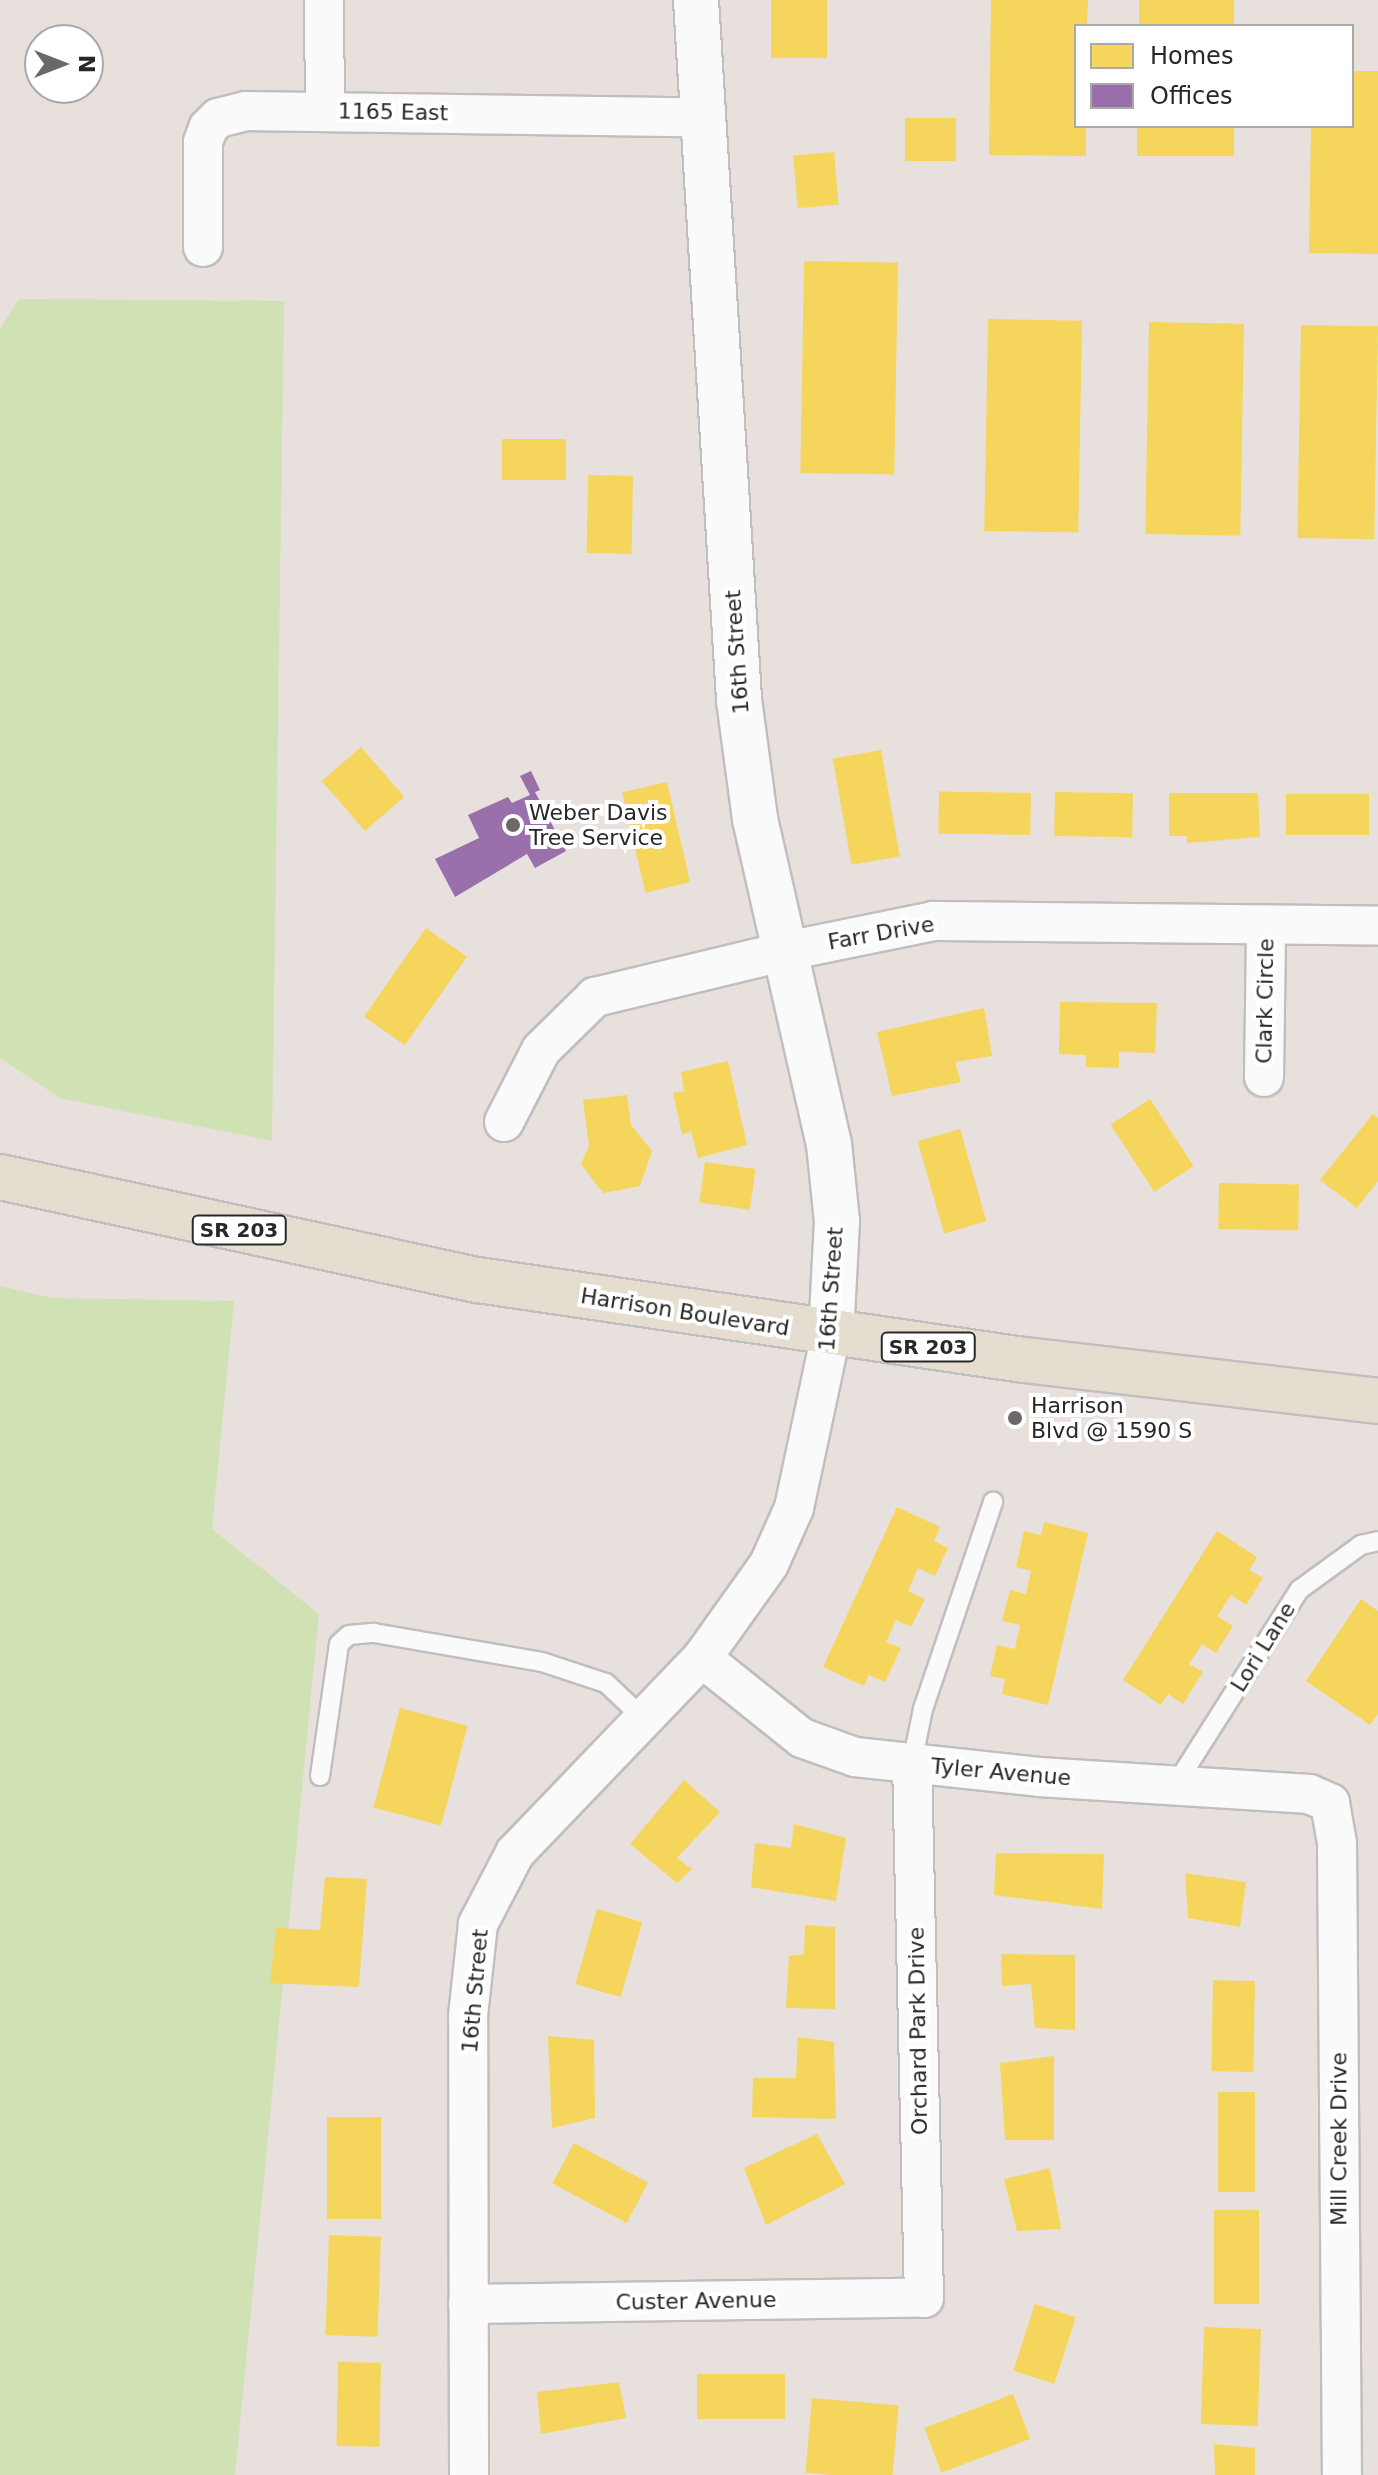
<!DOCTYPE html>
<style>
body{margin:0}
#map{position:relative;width:1378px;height:2475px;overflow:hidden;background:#e7e0dc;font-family:"DejaVu Sans",sans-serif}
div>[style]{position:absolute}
.green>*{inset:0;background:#d0e2b3}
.homes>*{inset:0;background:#f6d55c;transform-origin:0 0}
.offices>*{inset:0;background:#9970ab}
.roads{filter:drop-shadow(2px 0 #c0bebe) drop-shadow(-2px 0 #c0bebe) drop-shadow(0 2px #c0bebe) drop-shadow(0 -2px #c0bebe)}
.service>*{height:18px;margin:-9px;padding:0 9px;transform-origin:9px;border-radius:9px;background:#fbfafa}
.minor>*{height:38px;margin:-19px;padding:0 19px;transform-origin:19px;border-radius:19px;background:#fbfafa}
.tertiary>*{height:44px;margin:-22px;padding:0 22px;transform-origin:22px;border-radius:22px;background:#fbfafa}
.primary>*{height:44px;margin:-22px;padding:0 22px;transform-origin:22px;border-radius:22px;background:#e6ddd1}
.dots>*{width:22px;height:22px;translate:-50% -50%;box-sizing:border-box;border:4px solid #fff;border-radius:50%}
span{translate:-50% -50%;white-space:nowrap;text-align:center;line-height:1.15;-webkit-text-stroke:8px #fff;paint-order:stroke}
.shield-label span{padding:2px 6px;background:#fff;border:2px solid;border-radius:6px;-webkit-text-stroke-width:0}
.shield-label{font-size:20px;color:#282828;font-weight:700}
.street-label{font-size:22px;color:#282828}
.poi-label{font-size:22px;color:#282828}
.left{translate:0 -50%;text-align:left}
.legend{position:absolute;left:1074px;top:24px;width:280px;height:104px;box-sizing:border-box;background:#fff;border:2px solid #a9a9a9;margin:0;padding:10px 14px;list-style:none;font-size:24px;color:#282828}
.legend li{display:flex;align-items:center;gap:16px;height:40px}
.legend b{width:40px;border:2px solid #a9a9a9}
.north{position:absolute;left:24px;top:24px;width:80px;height:80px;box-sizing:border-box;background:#fff;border:2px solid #a9a9a9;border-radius:50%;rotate:90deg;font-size:22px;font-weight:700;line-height:32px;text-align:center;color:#282828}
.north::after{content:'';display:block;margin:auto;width:28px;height:36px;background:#6b6867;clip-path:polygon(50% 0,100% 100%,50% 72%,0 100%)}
</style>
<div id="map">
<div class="green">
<i style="clip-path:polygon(19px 299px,284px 301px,272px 1141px,60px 1098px,0 1058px,0 329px)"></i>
<i style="clip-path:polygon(0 1286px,52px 1298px,234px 1301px,212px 1529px,319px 1614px,235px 2475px,0 2475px)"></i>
</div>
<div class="homes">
<i style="left:771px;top:0;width:56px;height:58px"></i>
<i style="clip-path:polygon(991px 0,1088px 0,1087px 26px,1076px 26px,1076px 126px,1086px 126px,1086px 156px,989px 155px)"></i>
<i style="left:1139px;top:0;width:95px;height:26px"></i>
<i style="clip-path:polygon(1352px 71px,1378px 71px,1378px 254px,1309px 253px,1311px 126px,1352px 126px)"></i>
<i style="left:956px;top:118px;width:43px;height:51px;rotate:90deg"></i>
<i style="left:1137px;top:126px;width:97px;height:30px"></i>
<i style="left:834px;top:152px;width:53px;height:41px;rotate:85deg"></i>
<i style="left:804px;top:261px;width:94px;height:212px;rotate:1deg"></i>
<i style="left:988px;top:319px;width:94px;height:212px;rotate:1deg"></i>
<i style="left:1149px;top:322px;width:95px;height:212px;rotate:1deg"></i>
<i style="left:1301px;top:325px;width:77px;height:213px;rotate:1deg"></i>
<i style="left:502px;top:439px;width:64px;height:41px"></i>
<i style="left:588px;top:475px;width:45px;height:78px;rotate:1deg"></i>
<i style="left:361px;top:747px;width:66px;height:52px;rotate:49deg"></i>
<i style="left:881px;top:750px;width:108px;height:49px;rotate:80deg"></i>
<i style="left:667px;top:782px;width:103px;height:46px;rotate:77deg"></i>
<i style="left:1055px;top:792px;width:78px;height:44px;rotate:1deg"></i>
<i style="left:1031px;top:793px;width:42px;height:92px;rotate:91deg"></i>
<i style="clip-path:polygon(1169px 793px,1258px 793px,1260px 837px,1187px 843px,1187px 836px,1169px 836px)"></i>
<i style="left:1286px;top:794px;width:83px;height:41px"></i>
<i style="left:426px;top:928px;width:50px;height:108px;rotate:35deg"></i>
<i style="clip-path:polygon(1060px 1002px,1157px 1003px,1155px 1053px,1119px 1052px,1119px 1068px,1086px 1067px,1086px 1055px,1059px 1054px)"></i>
<i style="clip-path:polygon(984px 1008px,992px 1056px,955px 1062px,961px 1082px,892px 1096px,877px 1032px)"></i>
<i style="clip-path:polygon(728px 1061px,747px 1145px,698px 1158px,691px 1132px,682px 1134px,673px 1093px,684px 1091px,681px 1072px)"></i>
<i style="clip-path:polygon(627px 1095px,631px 1125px,652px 1151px,640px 1186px,603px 1193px,581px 1164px,589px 1146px,583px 1100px)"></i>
<i style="left:1150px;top:1099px;width:80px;height:47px;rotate:57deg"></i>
<i style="clip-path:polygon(1373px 1114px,1378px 1118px,1378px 1181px,1357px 1208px,1320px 1180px)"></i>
<i style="left:960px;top:1129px;width:96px;height:44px;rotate:74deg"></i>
<i style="left:705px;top:1162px;width:51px;height:41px;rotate:8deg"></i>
<i style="left:1219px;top:1183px;width:80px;height:46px;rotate:1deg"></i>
<i style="clip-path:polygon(897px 1507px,940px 1527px,934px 1541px,948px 1548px,935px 1576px,918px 1568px,908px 1591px,925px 1599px,911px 1627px,896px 1620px,886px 1642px,901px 1648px,885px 1682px,869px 1675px,864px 1686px,823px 1667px)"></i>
<i style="clip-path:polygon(1044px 1522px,1088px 1533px,1048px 1705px,1002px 1694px,1005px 1679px,990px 1676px,997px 1645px,1015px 1649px,1020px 1625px,1002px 1621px,1010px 1590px,1026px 1594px,1031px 1571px,1016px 1567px,1024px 1531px,1041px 1535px)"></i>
<i style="clip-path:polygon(1217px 1531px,1257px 1557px,1249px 1570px,1263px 1578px,1246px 1605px,1231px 1595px,1217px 1616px,1233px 1626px,1216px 1653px,1202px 1644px,1189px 1664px,1203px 1672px,1183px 1704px,1168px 1694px,1161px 1705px,1123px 1680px)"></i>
<i style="clip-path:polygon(1361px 1599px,1378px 1611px,1378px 1714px,1370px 1725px,1306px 1681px)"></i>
<i style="left:400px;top:1708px;width:70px;height:103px;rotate:15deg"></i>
<i style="clip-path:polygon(684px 1780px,720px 1812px,677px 1858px,692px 1869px,677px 1883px,630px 1844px)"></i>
<i style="clip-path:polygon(794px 1824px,846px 1838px,836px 1901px,751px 1887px,755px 1843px,791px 1848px)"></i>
<i style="clip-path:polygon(996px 1853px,1104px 1854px,1102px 1909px,994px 1895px)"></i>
<i style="clip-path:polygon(1185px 1873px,1246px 1882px,1240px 1927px,1188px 1918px)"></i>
<i style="clip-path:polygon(325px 1877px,367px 1879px,359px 1987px,270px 1983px,276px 1928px,320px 1930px)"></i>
<i style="left:597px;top:1909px;width:47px;height:78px;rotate:16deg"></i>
<i style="clip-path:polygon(805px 1925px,835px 1927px,835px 2009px,786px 2008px,789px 1956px,804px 1954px)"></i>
<i style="clip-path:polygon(1001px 1954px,1075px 1955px,1075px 2030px,1035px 2028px,1031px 1984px,1002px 1986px)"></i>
<i style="left:1255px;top:1981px;width:91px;height:42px;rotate:91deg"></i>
<i style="clip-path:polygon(548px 2036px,594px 2040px,595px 2118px,552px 2128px)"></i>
<i style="clip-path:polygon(798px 2037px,834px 2042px,836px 2119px,752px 2117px,753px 2078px,796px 2078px)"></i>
<i style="clip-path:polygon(1054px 2056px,1054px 2140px,1005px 2140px,1000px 2063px)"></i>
<i style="left:1255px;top:2092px;width:100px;height:37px;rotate:90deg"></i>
<i style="left:327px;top:2117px;width:54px;height:102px"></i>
<i style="clip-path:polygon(817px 2134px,845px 2184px,766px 2225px,744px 2168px)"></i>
<i style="left:574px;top:2143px;width:84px;height:46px;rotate:28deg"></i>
<i style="clip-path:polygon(1050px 2168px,1061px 2229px,1017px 2231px,1004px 2179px)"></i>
<i style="left:1259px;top:2210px;width:94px;height:45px;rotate:90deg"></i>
<i style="left:329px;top:2235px;width:52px;height:100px;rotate:2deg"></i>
<i style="left:1035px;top:2304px;width:43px;height:70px;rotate:18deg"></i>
<i style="left:1261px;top:2329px;width:97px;height:57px;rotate:92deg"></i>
<i style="left:338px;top:2362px;width:43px;height:84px;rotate:1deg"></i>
<i style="left:785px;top:2374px;width:45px;height:88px;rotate:90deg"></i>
<i style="clip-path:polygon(619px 2382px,626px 2418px,541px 2434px,537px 2392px)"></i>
<i style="left:1013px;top:2394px;width:48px;height:95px;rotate:69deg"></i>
<i style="left:812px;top:2398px;width:87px;height:75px;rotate:5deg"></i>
<i style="clip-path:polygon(1214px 2444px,1255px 2448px,1255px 2475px,1215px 2475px)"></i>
</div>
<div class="offices">
<i style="clip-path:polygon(531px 771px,540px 790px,535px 792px,566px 851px,535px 868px,527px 854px,455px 897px,435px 859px,479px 838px,468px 815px,508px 797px,512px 803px,530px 795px,520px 776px)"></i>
</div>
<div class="roads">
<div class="service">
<i style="left:912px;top:1763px;width:55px;rotate:-78.5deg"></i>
<i style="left:923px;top:1709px;width:219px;rotate:-71.3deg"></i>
<i style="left:320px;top:1776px;width:133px;rotate:-81.8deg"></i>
<i style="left:339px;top:1644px;width:13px;rotate:-42deg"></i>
<i style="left:349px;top:1635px;width:25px;rotate:-5deg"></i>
<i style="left:374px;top:1633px;width:170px;rotate:9.8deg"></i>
<i style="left:542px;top:1662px;width:67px;rotate:18.2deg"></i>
<i style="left:606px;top:1683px;width:52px;rotate:43.5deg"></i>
<i style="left:1176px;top:1784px;width:230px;rotate:-57.6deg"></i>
<i style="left:1299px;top:1590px;width:77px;rotate:-36deg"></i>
<i style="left:1361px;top:1545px;width:17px;rotate:-13deg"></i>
</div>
<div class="minor">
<i style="left:324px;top:0;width:112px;rotate:89.5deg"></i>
<i style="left:203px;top:247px;width:105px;rotate:-90deg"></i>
<i style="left:203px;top:142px;width:15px;rotate:-70deg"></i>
<i style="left:208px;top:128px;width:14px;rotate:-45deg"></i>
<i style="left:218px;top:118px;width:29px;rotate:-14deg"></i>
<i style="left:246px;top:111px;width:457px;rotate:0.8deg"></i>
<i style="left:1264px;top:1077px;width:151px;rotate:-89.2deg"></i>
<i style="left:504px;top:1122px;width:81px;rotate:-62.8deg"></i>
<i style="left:541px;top:1050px;width:76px;rotate:-44.5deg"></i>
<i style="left:595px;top:997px;width:196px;rotate:-13.5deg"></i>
<i style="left:786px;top:951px;width:150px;rotate:-11.5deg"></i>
<i style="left:933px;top:921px;width:445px;rotate:0.6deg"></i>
<i style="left:702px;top:1658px;width:128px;rotate:38.7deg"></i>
<i style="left:802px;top:1738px;width:56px;rotate:19.7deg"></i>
<i style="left:855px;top:1757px;width:185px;rotate:6.2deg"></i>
<i style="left:1039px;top:1777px;width:271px;rotate:3.6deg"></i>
<i style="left:1309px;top:1794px;width:23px;rotate:23deg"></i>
<i style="left:1330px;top:1803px;width:41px;rotate:80.1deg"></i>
<i style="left:1337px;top:1843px;width:632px;rotate:89.55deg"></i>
<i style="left:468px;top:2304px;width:456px;rotate:-0.8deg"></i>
<i style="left:924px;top:2298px;width:535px;rotate:-91.28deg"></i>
<i style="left:469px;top:2475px;width:459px;rotate:-90.1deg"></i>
<i style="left:468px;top:2016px;width:93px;rotate:-83.8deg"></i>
<i style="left:478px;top:1924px;width:80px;rotate:-62.5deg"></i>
<i style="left:515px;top:1853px;width:270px;rotate:-46.2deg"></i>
<i style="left:702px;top:1658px;width:115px;rotate:-54.5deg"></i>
<i style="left:769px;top:1564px;width:61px;rotate:-65.9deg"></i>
<i style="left:794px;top:1508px;width:178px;rotate:-78deg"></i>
</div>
<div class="tertiary">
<i style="left:696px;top:0;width:701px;rotate:86.48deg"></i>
<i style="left:739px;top:700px;width:120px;rotate:82.3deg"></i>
<i style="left:755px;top:819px;width:333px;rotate:77.2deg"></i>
<i style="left:829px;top:1144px;width:77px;rotate:84.1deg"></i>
<i style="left:837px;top:1221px;width:113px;rotate:93deg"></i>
</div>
<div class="primary">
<i style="left:0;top:1177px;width:489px;rotate:12.2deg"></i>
<i style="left:478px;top:1280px;width:552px;rotate:8.34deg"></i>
<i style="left:1024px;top:1360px;width:356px;rotate:6.6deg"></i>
</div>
</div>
<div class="dots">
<i style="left:513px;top:825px;background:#6b6867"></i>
<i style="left:1015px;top:1418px;background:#6b6867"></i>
</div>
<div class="shield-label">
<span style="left:239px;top:1230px">SR 203</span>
<span style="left:928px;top:1347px">SR 203</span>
</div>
<div class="street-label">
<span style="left:393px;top:112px;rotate:1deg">1165 East</span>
<span style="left:737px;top:652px;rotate:-94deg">16th Street</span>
<span style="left:881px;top:933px;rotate:-10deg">Farr Drive</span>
<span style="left:1265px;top:1001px;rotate:-89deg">Clark Circle</span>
<span style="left:831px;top:1289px;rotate:-86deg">16th Street</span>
<span style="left:685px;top:1312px;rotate:9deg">Harrison Boulevard</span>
<span style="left:1263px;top:1647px;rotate:-58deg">Lori Lane</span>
<span style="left:1001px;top:1772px;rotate:5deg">Tyler Avenue</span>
<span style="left:475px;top:1991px;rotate:-85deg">16th Street</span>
<span style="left:918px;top:2031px;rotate:-91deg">Orchard Park Drive</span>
<span style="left:1339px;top:2139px;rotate:-90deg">Mill Creek Drive</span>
<span style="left:696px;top:2301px;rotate:-1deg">Custer Avenue</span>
</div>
<div class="poi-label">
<span class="left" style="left:529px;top:825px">Weber Davis<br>Tree Service</span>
<span class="left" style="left:1031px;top:1418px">Harrison<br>Blvd @ 1590 S</span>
</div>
<ul class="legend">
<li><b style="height:22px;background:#f6d55c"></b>Homes</li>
<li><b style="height:22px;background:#9970ab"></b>Offices</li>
</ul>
<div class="north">N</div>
</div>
